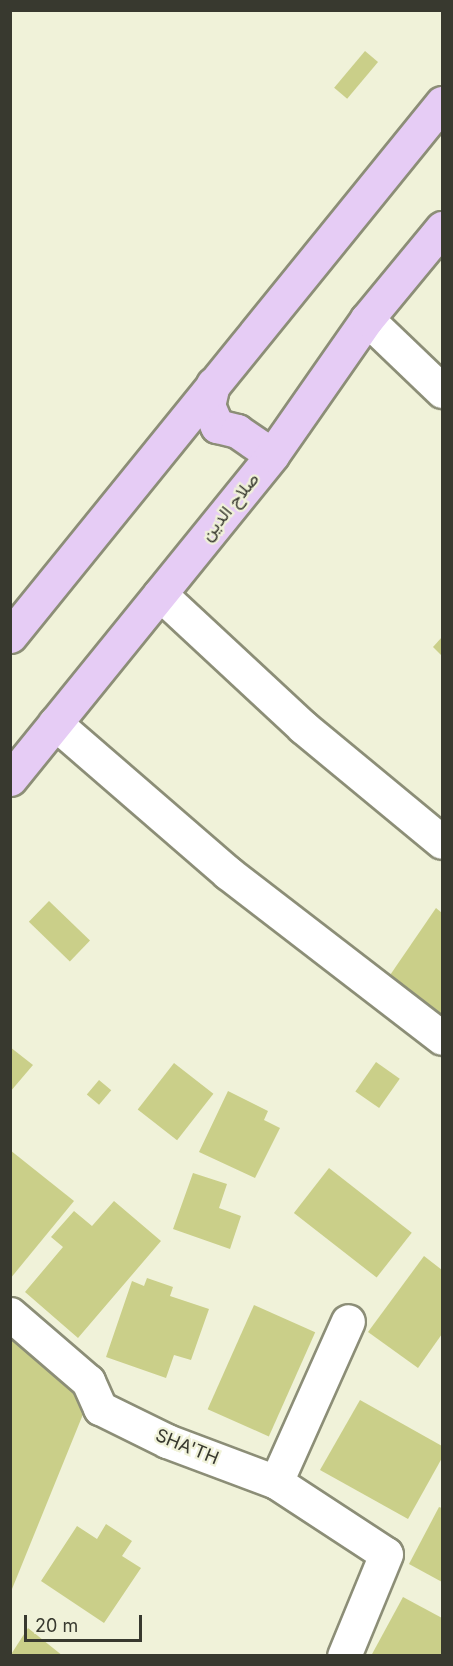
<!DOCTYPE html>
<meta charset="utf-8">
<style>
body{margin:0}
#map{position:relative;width:453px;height:1666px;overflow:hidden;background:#f0f2d9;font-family:Inter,Vazirmatn,sans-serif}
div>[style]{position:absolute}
.building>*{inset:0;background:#cacf89;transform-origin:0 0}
.roads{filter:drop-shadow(2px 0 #8c8e77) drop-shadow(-2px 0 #8c8e77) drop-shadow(0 2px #8c8e77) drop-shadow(0 -2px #8c8e77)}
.minor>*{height:33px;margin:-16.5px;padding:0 16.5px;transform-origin:16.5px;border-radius:16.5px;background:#fff}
.highway>*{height:33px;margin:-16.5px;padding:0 16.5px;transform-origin:16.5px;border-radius:16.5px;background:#e6ccf5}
span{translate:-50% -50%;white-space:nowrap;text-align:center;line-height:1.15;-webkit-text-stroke:4.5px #f0f2d9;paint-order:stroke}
.street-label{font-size:18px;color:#38392f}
.frame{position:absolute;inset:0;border:12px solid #38392f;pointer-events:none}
.scale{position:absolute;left:24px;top:1615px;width:118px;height:27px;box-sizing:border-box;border:3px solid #38392f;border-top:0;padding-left:8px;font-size:18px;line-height:21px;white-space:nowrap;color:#38392f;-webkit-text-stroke:4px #f0f2d9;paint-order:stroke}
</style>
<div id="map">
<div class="building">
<i style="left:365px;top:51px;width:17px;height:48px;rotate:40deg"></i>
<i style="clip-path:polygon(442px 637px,442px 656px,433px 647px)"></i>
<i style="left:49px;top:901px;width:57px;height:29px;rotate:44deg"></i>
<i style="clip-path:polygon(436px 908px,442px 913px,442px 1019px,386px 981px)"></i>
<i style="clip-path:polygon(10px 1047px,33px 1065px,10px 1092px)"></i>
<i style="left:376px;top:1062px;width:29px;height:36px;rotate:35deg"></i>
<i style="left:174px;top:1063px;width:50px;height:59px;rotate:38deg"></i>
<i style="left:99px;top:1080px;width:16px;height:19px;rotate:40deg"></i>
<i style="clip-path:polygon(228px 1091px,268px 1111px,264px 1120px,280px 1128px,255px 1178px,199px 1152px)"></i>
<i style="clip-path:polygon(10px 1150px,74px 1201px,10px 1279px)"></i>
<i style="left:329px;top:1168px;width:105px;height:57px;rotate:38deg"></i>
<i style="clip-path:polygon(193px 1173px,227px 1184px,219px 1208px,241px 1216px,230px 1249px,173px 1229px)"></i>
<i style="clip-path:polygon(114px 1201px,161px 1241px,78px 1338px,25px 1292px,63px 1247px,51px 1237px,74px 1211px,92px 1226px)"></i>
<i style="clip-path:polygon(424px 1256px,442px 1270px,442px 1334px,418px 1368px,368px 1332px)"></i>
<i style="clip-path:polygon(147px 1278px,173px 1287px,170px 1296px,209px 1309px,191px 1360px,174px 1355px,166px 1378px,106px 1357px,132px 1281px,144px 1286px)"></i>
<i style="left:254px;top:1305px;width:67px;height:114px;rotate:24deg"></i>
<i style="clip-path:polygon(10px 1332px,90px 1397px,10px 1594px)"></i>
<i style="clip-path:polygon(360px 1400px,442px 1446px,442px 1458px,408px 1519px,320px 1470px)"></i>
<i style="clip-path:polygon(439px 1507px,442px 1508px,442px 1582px,409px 1564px)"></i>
<i style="clip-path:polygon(106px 1524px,132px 1541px,122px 1556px,141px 1568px,104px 1623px,41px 1581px,77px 1526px,97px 1539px)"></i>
<i style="clip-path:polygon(403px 1597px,442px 1618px,442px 1656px,371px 1656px)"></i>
<i style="clip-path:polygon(28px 1628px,63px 1656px,10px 1656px)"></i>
</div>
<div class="roads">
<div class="minor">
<i style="left:367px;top:319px;width:104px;rotate:43.8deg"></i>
<i style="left:160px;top:594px;width:195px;rotate:42.9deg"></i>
<i style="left:303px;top:727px;width:180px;rotate:39.6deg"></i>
<i style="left:55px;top:723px;width:229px;rotate:40.9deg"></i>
<i style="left:228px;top:873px;width:270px;rotate:37.6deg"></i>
<i style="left:10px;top:1314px;width:103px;rotate:40.7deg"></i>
<i style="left:88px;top:1381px;width:30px;rotate:66deg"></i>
<i style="left:100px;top:1408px;width:75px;rotate:26.2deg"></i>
<i style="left:167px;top:1441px;width:116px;rotate:20.6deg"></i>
<i style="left:276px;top:1482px;width:131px;rotate:33.2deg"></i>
<i style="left:386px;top:1554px;width:110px;rotate:112.4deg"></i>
<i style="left:276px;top:1482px;width:176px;rotate:-65.9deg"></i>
</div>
<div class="highway">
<i style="left:213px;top:384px;width:22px;rotate:103deg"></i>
<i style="left:208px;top:405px;width:23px;rotate:67deg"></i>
<i style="left:217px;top:426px;width:21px;rotate:14deg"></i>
<i style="left:237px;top:431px;width:42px;rotate:34.4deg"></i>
<i style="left:10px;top:636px;width:686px;rotate:-50.98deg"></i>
<i style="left:10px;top:779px;width:417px;rotate:-51deg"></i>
<i style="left:272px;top:455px;width:166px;rotate:-55.1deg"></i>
<i style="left:367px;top:319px;width:118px;rotate:-50.5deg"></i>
</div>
</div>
<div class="street-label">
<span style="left:230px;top:507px;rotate:-51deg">صلاح الدين</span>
<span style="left:187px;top:1447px;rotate:22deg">SHA'TH</span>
</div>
<div class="frame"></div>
<div class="scale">20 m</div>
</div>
